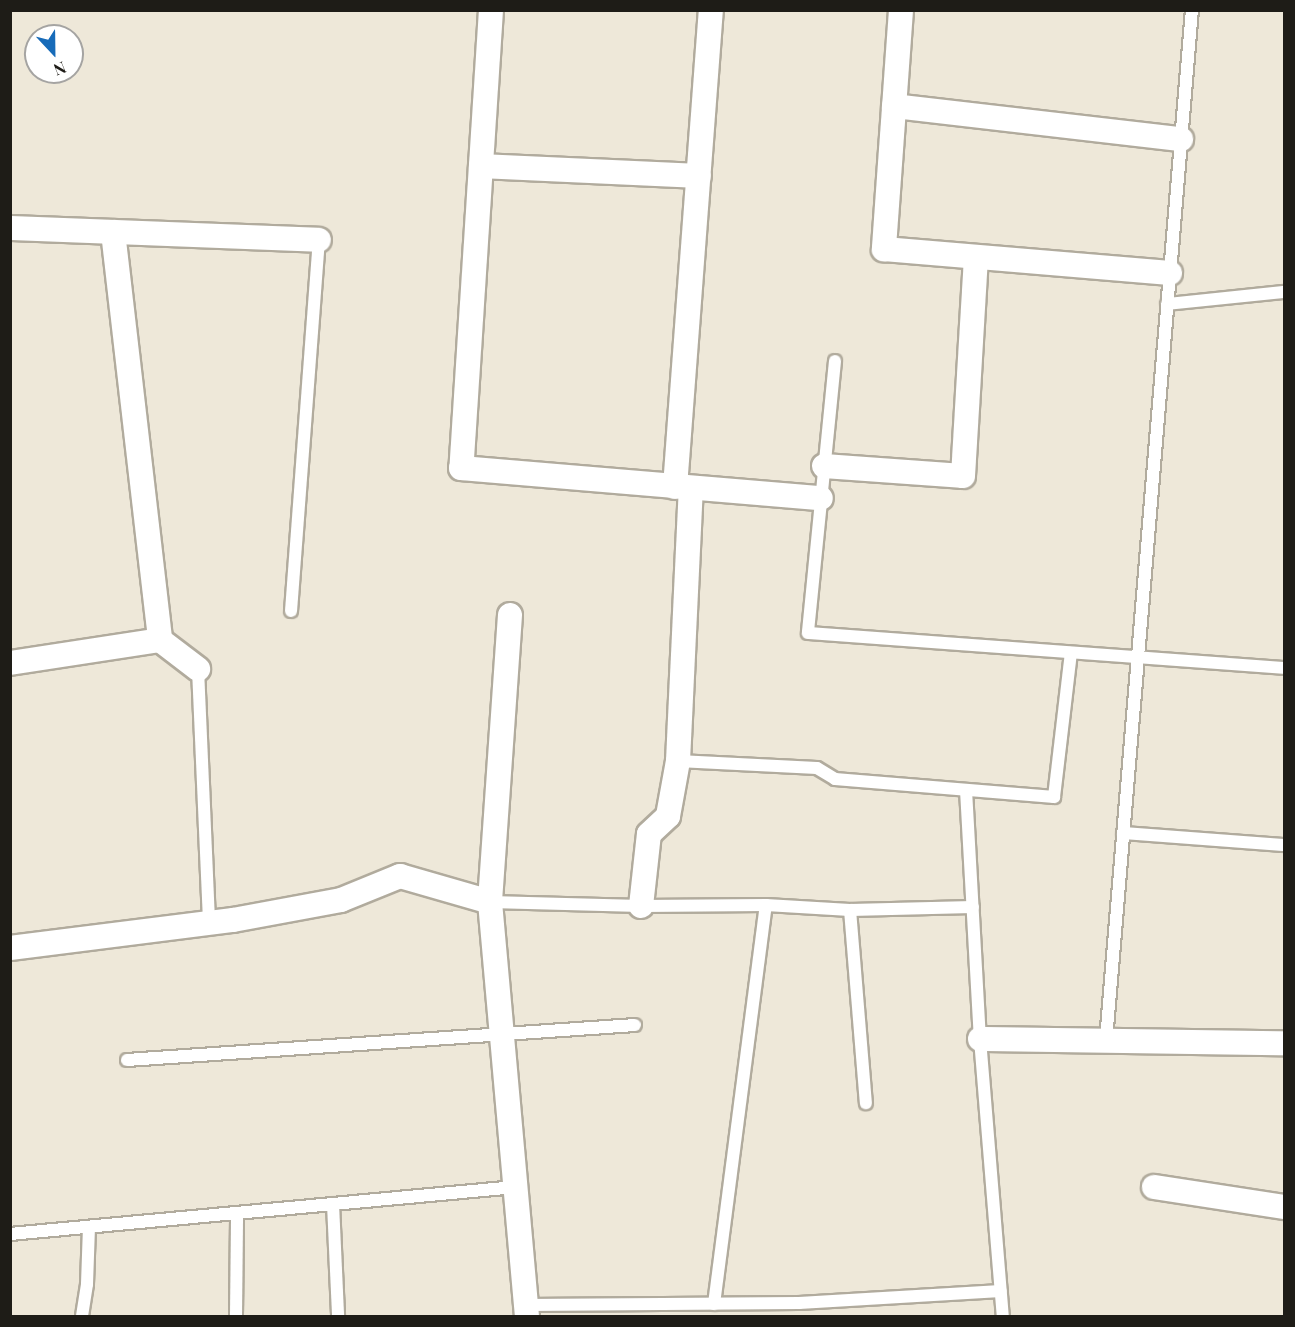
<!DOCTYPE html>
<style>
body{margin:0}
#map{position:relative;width:1295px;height:1327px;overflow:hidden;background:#eee8d9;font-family:"Playfair Display",serif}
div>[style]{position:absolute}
.roads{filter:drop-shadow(2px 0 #b1ab9d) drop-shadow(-2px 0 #b1ab9d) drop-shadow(0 2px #b1ab9d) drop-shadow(0 -2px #b1ab9d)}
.service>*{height:12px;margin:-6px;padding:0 6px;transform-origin:6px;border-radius:6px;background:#fff}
.minor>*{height:24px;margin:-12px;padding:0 12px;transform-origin:12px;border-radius:12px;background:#fff}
span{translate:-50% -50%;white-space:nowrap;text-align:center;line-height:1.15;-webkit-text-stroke:4.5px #fff;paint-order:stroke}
.frame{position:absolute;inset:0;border:12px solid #1e1c17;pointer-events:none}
.north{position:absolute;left:24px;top:24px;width:60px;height:60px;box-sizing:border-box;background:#fff;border:2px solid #a5a4a2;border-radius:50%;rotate:158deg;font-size:16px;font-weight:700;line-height:24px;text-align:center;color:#1e1c17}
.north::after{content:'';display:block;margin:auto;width:21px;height:27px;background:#176bb9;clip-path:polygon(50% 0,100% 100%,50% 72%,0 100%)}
</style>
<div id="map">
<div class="roads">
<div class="service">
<i style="left:1167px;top:304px;width:118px;rotate:-5.9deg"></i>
<i style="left:835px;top:361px;width:273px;rotate:95.7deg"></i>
<i style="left:808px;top:633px;width:477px;rotate:4.2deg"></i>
<i style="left:291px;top:611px;width:372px;rotate:-85.7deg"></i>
<i style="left:198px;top:669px;width:253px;rotate:87.5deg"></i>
<i style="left:678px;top:761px;width:139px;rotate:2.9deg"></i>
<i style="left:817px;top:768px;width:21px;rotate:31deg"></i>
<i style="left:835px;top:779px;width:220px;rotate:4.7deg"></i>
<i style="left:1054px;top:797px;width:145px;rotate:-83.3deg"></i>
<i style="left:966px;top:790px;width:249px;rotate:86.8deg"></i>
<i style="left:980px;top:1039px;width:278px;rotate:85.3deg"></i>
<i style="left:1123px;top:833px;width:161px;rotate:4.3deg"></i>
<i style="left:490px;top:902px;width:151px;rotate:1.5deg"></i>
<i style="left:641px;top:906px;width:125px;rotate:-0.5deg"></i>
<i style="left:766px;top:905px;width:84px;rotate:3.4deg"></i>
<i style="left:850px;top:910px;width:123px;rotate:-1.4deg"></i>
<i style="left:850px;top:910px;width:194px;rotate:85.3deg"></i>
<i style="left:1106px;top:1040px;width:1034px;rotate:-85.23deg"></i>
<i style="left:127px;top:1060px;width:509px;rotate:-3.94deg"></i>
<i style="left:333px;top:1204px;width:112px;rotate:87.4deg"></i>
<i style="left:10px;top:1234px;width:508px;rotate:-5.31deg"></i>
<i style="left:714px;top:1304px;width:402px;rotate:-82.6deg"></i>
<i style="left:526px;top:1305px;width:273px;rotate:-0.4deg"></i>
<i style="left:799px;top:1303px;width:202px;rotate:-3.4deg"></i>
<i style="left:82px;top:1316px;width:32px;rotate:-81deg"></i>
<i style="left:87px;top:1284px;width:57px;rotate:-88deg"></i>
<i style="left:236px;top:1316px;width:103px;rotate:-89.4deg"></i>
</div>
<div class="minor">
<i style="left:491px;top:10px;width:459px;rotate:93.7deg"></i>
<i style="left:461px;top:468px;width:361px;rotate:4.8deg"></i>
<i style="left:901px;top:10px;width:240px;rotate:94.1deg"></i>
<i style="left:884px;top:249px;width:287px;rotate:4.8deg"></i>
<i style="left:894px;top:106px;width:289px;rotate:6.6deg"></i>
<i style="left:481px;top:166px;width:218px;rotate:2.6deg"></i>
<i style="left:10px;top:228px;width:309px;rotate:2.2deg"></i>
<i style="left:113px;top:232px;width:411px;rotate:83.4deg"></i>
<i style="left:824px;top:466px;width:139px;rotate:4.1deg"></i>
<i style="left:963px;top:476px;width:219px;rotate:-86.6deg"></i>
<i style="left:675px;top:487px;width:478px;rotate:-85.7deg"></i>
<i style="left:510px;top:615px;width:288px;rotate:94deg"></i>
<i style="left:490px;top:902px;width:416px;rotate:84.9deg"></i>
<i style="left:10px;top:663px;width:152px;rotate:-8.7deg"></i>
<i style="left:160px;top:640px;width:48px;rotate:37.3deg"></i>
<i style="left:641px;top:906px;width:72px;rotate:-83.7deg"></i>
<i style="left:649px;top:834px;width:26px;rotate:-43deg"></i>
<i style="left:668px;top:816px;width:56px;rotate:-79.7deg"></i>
<i style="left:678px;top:761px;width:273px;rotate:-87.3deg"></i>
<i style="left:10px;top:948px;width:225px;rotate:-7.2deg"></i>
<i style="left:233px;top:920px;width:110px;rotate:-10.5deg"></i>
<i style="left:341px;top:900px;width:64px;rotate:-22.1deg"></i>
<i style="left:400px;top:876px;width:94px;rotate:16.1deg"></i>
<i style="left:980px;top:1039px;width:304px;rotate:0.8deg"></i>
<i style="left:1154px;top:1187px;width:132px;rotate:8.7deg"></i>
</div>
</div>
<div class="frame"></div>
<div class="north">N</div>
</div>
